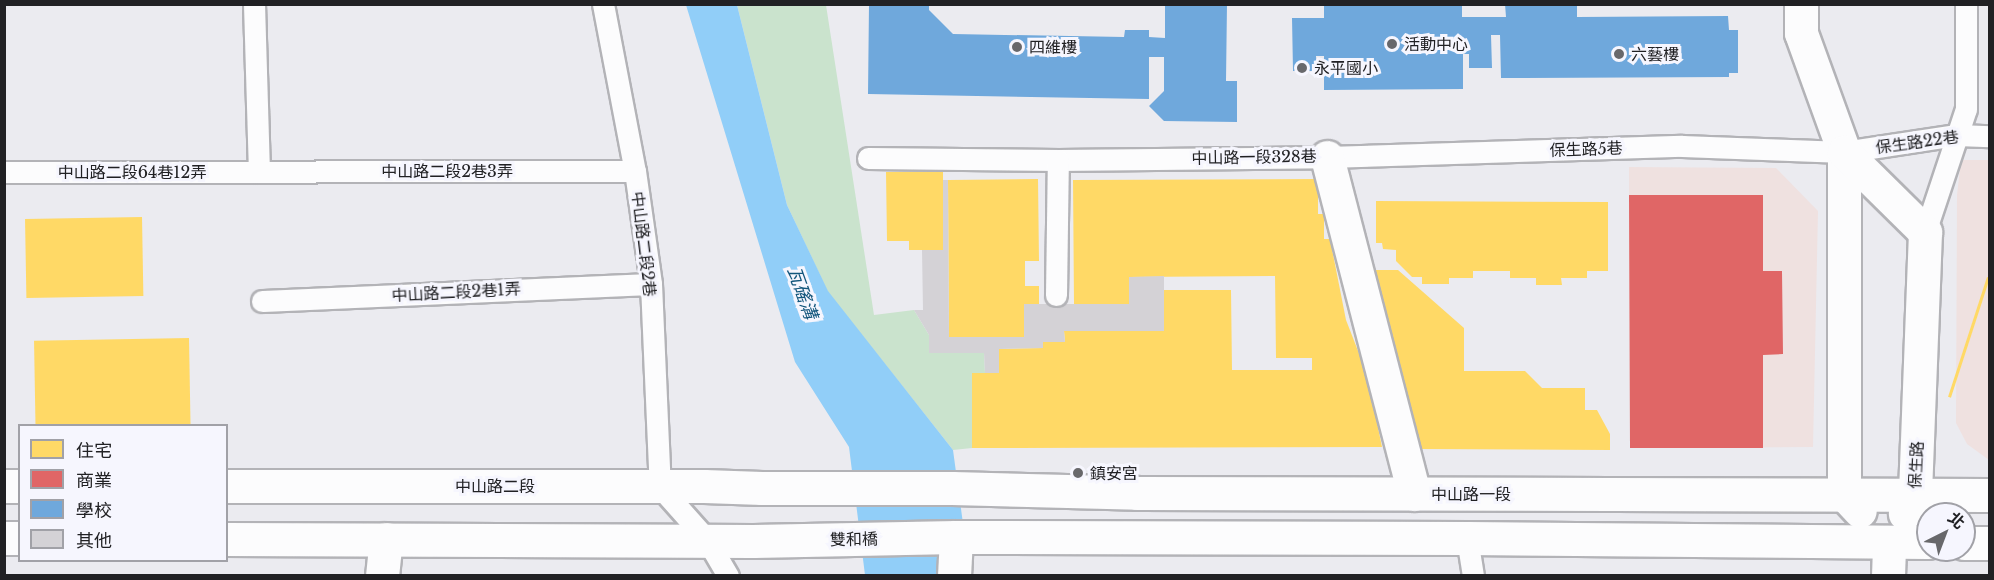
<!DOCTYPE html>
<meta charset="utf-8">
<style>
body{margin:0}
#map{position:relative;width:1994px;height:580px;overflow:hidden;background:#ebebf0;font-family:"Libre Baskerville","Noto Sans TC",serif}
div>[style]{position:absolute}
.commercial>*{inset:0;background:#efe1e0}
.green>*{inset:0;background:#cae3cd}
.water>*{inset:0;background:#91cef8}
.homes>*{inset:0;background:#ffd966;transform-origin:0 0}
.shops>*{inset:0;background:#e06666}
.schools>*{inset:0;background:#6fa8dc}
.building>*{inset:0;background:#d4d2d6}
.roads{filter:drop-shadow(2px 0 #b3b3b7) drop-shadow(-2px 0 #b3b3b7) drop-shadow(0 2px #b3b3b7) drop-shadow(0 -2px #b3b3b7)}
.lane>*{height:21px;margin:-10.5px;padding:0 10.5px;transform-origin:10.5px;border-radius:10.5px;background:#fcfcfd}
.street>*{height:33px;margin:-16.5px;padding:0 16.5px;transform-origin:16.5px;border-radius:16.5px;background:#fcfcfd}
.secondary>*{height:33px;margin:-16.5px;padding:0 16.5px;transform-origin:16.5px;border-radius:16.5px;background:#fcfcfd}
.dots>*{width:16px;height:16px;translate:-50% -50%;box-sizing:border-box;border:3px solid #f6f6fe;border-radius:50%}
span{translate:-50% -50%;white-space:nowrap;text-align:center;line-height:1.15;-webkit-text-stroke:6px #f6f6fe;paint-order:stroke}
.poi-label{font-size:16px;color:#212124}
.left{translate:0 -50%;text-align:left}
.street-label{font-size:16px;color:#212124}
.water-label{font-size:18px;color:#13567c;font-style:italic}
.frame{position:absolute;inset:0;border:6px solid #212124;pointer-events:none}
.legend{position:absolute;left:18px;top:424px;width:210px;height:138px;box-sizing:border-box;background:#f6f6fe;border:2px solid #a1a1a7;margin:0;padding:8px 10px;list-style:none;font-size:18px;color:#212124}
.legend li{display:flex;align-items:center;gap:12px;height:30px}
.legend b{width:30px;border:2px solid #a1a1a7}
.north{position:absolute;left:1916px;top:502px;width:60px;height:60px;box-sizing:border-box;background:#f6f6fe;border:2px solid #a1a1a7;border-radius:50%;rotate:42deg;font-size:16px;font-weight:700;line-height:24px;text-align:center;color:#212124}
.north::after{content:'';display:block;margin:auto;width:21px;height:27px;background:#68686b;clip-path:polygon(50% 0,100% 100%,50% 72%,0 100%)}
</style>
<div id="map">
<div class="commercial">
<i style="clip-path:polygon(1961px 160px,1989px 160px,1989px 460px,1967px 444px,1956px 423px,1957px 195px)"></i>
<i style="clip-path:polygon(1629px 167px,1776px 168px,1818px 211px,1813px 447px,1630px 448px)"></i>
</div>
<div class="green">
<i style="clip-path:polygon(737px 5px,826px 5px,874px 315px,914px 310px,929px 335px,929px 353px,984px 353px,985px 373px,972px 374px,972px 448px,953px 450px,828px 292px,787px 205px)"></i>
</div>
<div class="water">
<i style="clip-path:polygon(686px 5px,737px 5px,787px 205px,828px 291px,953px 450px,970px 575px,865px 575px,849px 447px,795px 362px)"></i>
</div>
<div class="homes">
<i style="clip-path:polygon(886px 172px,943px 172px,943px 250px,909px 250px,909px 241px,887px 241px)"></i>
<i style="clip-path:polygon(1038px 179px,1039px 261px,1025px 261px,1025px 286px,1039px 286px,1039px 304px,1024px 304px,1024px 337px,949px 337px,948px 180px)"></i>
<i style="clip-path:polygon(1318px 179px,1318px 214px,1324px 214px,1324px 239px,1330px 239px,1346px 320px,1367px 374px,1382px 447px,972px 448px,972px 373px,999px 373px,999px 349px,1043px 348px,1043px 342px,1065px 342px,1064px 331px,1164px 331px,1164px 290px,1231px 290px,1232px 370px,1312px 370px,1312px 358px,1276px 358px,1275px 276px,1129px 277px,1129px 304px,1074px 304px,1073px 180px)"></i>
<i style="clip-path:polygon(1376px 201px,1608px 202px,1608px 271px,1587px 271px,1587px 278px,1561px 278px,1562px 285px,1536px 285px,1536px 278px,1510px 278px,1510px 271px,1473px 271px,1473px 278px,1449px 278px,1449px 284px,1422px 284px,1422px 277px,1412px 277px,1396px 261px,1396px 250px,1383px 249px,1382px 243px,1376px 243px)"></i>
<i style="left:142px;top:217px;width:79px;height:117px;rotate:89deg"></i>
<i style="clip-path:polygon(1367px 270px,1398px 270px,1464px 328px,1464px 371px,1525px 371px,1542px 388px,1585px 388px,1585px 410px,1597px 410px,1610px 434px,1610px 450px,1418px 449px)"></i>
<i style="left:1987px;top:277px;width:3px;height:126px;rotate:18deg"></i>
<i style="left:189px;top:338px;width:88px;height:155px;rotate:89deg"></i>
</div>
<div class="shops">
<i style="clip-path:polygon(1629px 195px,1763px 195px,1763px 271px,1782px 271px,1783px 354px,1763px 355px,1763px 448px,1630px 448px)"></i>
</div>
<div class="schools">
<i style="clip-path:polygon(869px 4px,929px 4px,929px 10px,953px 34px,1124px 37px,1125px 30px,1149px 30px,1149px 37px,1165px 38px,1165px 4px,1227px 4px,1226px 81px,1237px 81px,1237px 122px,1164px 121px,1149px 106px,1164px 91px,1164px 57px,1149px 57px,1149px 99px,868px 94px)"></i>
<i style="clip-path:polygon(1324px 4px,1462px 4px,1462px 17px,1506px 17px,1505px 4px,1577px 4px,1577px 17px,1728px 16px,1729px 30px,1738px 30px,1738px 73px,1729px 73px,1729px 77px,1501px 78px,1500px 35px,1491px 35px,1492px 68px,1469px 68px,1469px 54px,1463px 54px,1463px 89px,1324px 90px,1324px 56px,1316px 56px,1317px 71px,1293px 71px,1292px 18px,1324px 18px)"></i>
</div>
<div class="building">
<i style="clip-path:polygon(943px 180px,948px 180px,949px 337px,1024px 337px,1024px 304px,1129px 304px,1129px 277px,1164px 276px,1164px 331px,1064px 331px,1065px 342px,1043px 342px,1043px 348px,999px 349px,999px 373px,985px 373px,984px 353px,929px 353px,929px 335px,914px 310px,923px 310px,922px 250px,943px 250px)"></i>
</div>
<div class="roads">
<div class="lane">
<i style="left:254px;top:4px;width:168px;rotate:88.3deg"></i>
<i style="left:603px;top:4px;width:170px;rotate:79.2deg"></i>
<i style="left:635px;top:171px;width:114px;rotate:81.9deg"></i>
<i style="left:651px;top:284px;width:203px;rotate:87.5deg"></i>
<i style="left:660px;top:487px;width:71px;rotate:48.4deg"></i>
<i style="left:707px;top:540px;width:42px;rotate:59.7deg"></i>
<i style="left:868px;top:158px;width:190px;rotate:0.6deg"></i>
<i style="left:1058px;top:160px;width:269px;rotate:-0.6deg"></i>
<i style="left:1327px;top:157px;width:355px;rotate:-1.8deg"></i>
<i style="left:1682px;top:146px;width:162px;rotate:2.1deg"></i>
<i style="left:1844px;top:152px;width:114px;rotate:-8.6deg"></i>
<i style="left:1957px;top:135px;width:33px;rotate:2deg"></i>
<i style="left:4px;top:172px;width:631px;rotate:-0.09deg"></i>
<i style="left:1925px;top:232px;width:130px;rotate:-71.6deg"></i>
<i style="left:1966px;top:109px;width:105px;rotate:-90deg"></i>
<i style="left:1056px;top:295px;width:135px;rotate:-89.2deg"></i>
<i style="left:262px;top:301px;width:389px;rotate:-2.5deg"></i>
<i style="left:1467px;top:538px;width:38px;rotate:81deg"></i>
</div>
<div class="street">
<i style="left:1327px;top:157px;width:348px;rotate:75.5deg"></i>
<i style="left:382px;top:576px;width:37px;rotate:-84deg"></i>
<i style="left:954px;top:576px;width:39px;rotate:-87deg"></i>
<i style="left:1888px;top:576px;width:34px;rotate:-88deg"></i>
</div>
<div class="secondary">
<i style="left:1801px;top:4px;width:29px;rotate:90deg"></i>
<i style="left:1801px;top:33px;width:127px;rotate:70.1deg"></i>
<i style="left:1844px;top:152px;width:342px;rotate:90deg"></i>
<i style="left:1844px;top:494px;width:23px;rotate:47deg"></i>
<i style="left:1844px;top:152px;width:114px;rotate:44.6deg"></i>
<i style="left:1925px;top:232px;width:263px;rotate:92.2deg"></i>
<i style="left:1915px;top:495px;width:21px;rotate:119deg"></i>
<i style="left:4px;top:486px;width:16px"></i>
<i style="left:226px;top:486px;width:478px"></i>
<i style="left:704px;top:486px;width:58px;rotate:2deg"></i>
<i style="left:762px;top:488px;width:190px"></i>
<i style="left:952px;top:488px;width:185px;rotate:1.5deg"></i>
<i style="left:1137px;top:493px;width:853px;rotate:0.13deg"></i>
<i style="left:4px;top:538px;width:16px"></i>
<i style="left:226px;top:539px;width:527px;rotate:0.22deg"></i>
<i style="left:753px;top:541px;width:203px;rotate:-1.1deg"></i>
<i style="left:956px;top:537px;width:511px;rotate:0.11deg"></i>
<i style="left:1467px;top:538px;width:461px;rotate:0.5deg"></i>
<i style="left:1964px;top:543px;width:26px"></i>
</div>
</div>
<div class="dots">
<i style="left:1392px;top:44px;background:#68686b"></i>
<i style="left:1017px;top:47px;background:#68686b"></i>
<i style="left:1619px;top:54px;background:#68686b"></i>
<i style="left:1302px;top:68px;background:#68686b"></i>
<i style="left:1078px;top:473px;background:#68686b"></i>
</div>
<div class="poi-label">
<span class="left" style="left:1404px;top:44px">活動中心</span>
<span class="left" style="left:1029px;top:47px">四維樓</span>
<span class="left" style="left:1631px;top:54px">六藝樓</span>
<span class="left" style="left:1314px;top:68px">永平國小</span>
<span class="left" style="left:1090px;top:473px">鎮安宮</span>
</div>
<div class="street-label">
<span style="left:1917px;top:142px;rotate:-8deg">保生路22巷</span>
<span style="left:1586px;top:149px;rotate:-2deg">保生路5巷</span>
<span style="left:1254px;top:157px;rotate:-1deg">中山路一段328巷</span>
<span style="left:447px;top:171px">中山路二段2巷3弄</span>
<span style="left:132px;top:172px">中山路二段64巷12弄</span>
<span style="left:644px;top:244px;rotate:83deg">中山路二段2巷</span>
<span style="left:456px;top:292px;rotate:-3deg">中山路二段2巷1弄</span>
<span style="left:1916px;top:465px;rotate:-87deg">保生路</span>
<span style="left:495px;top:486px">中山路二段</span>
<span style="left:1471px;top:494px">中山路一段</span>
<span style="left:854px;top:539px;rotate:-1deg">雙和橋</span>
</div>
<div class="water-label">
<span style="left:802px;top:293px;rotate:70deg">瓦磘溝</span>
</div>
<div class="frame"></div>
<ul class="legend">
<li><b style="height:16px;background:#ffd966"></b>住宅</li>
<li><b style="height:16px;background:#e06666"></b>商業</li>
<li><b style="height:16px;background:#6fa8dc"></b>學校</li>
<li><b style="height:16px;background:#d4d2d6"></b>其他</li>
</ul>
<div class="north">北</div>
</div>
